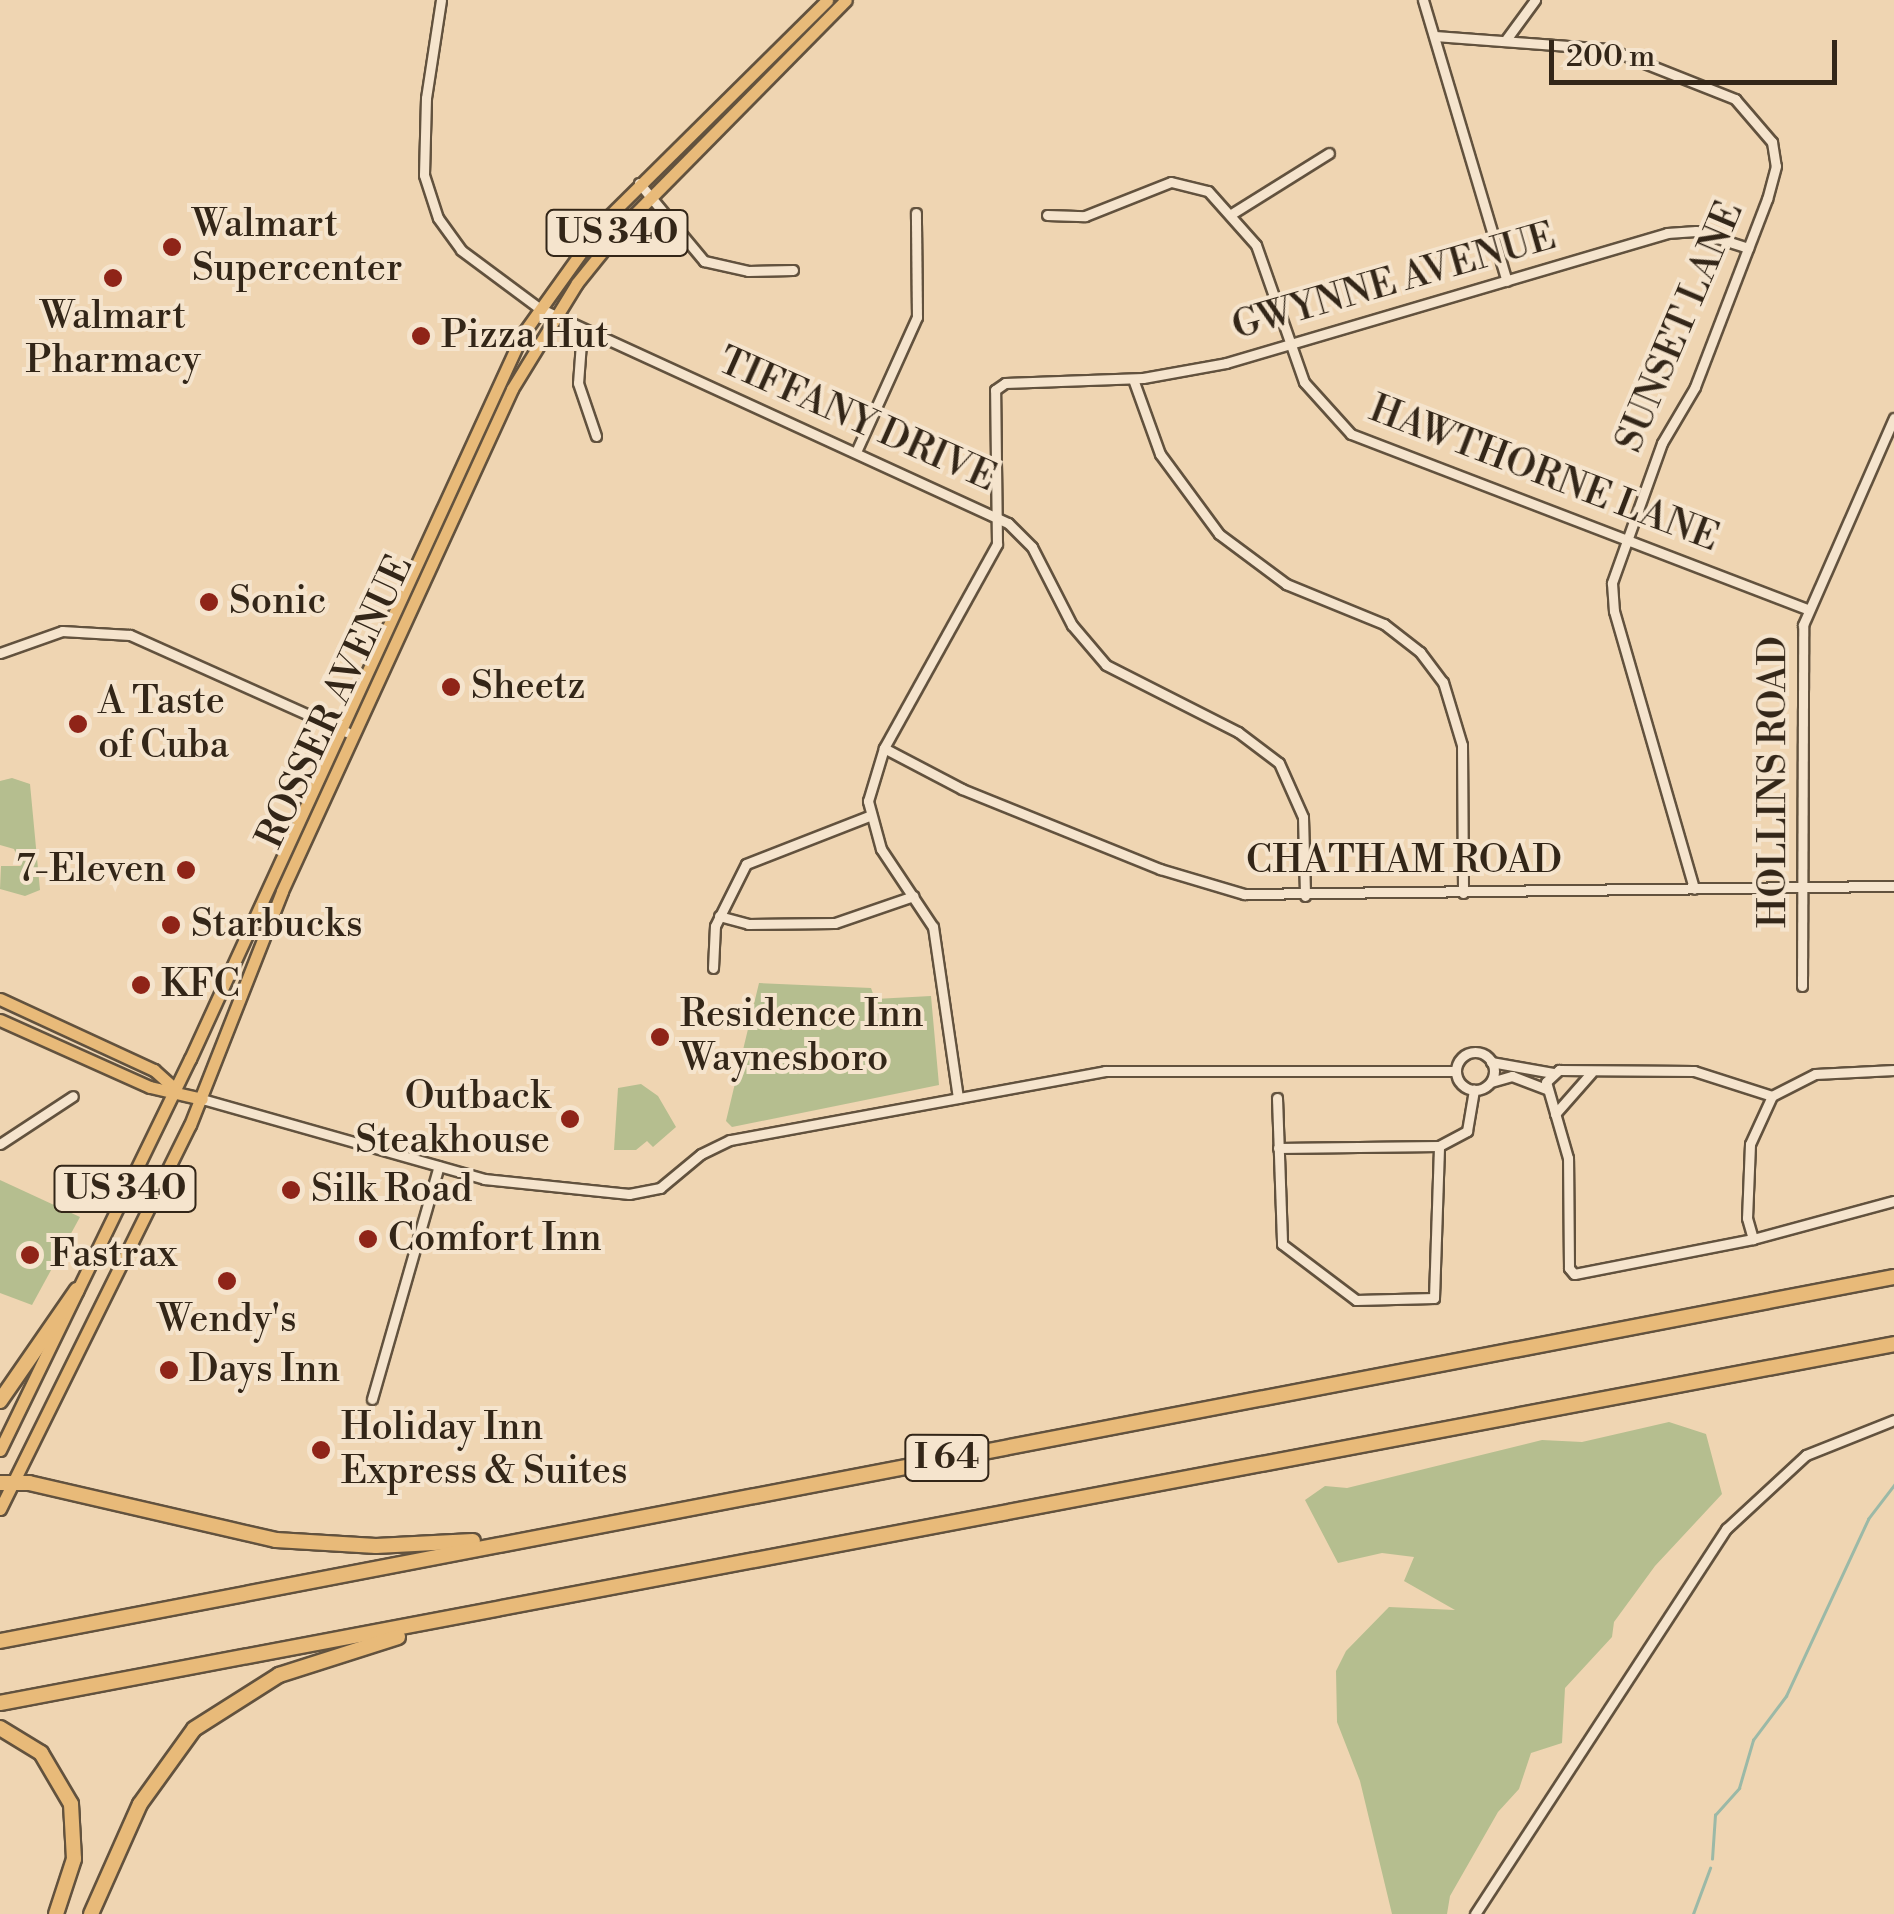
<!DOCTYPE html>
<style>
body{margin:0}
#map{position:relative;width:1894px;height:1914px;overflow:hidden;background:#efd5b2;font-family:"Libre Bodoni",serif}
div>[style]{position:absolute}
.green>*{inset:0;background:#b5be8f}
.stream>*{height:2.5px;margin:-1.25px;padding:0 1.25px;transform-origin:1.25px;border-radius:1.25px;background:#9bb9a7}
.roads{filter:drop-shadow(2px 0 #62523e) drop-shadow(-2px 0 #62523e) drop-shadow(0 2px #62523e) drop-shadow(0 -2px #62523e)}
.minor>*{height:9px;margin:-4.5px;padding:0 4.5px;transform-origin:4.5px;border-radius:4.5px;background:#f5e4cd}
.minor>.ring{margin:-4.5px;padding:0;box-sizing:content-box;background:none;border:9px solid #f5e4cd;border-radius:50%}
.major>*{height:11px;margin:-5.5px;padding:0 5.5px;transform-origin:5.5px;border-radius:5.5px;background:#e8ba79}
.highway>*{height:14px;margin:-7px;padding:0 7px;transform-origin:7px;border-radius:7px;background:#e8ba79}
.dots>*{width:28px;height:28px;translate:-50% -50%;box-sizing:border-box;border:5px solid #f5e4cd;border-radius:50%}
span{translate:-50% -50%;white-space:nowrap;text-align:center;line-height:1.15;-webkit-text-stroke:8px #f5e4cd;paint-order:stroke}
.shield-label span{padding:2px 8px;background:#f5e4cd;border:2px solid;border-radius:8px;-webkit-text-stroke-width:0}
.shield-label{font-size:35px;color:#332618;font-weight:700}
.poi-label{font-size:38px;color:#332618}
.left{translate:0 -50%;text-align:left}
.right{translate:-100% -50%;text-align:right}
.street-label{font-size:38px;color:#332618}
.scale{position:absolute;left:1549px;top:40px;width:288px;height:45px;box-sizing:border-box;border:5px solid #332618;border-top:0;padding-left:12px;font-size:30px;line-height:35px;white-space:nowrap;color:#332618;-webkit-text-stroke:8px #f5e4cd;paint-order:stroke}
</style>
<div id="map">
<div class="green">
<i style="clip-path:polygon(12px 778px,30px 784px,40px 890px,25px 896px,0 889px,1px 866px,21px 866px,14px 849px,0 845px,0 781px)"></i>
<i style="clip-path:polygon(759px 983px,871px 988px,875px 999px,931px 996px,939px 1085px,732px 1127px,726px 1121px)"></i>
<i style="clip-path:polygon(641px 1084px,658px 1096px,676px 1127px,653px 1147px,647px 1141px,636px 1150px,614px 1150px,618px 1088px)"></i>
<i style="clip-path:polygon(0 1180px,80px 1217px,32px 1305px,0 1293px)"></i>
<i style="clip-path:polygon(1669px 1422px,1706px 1434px,1722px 1494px,1655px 1566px,1614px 1622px,1612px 1637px,1565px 1688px,1562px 1743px,1531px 1753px,1519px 1789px,1498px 1812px,1450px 1896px,1447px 1914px,1392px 1914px,1360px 1781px,1337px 1722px,1336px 1671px,1346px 1651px,1389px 1607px,1455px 1610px,1404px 1581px,1414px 1557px,1382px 1553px,1338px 1563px,1305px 1500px,1325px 1486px,1347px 1488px,1542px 1440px,1582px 1442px)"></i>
</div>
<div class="stream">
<i style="left:1712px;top:1859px;width:44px;rotate:-86.1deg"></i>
<i style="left:1715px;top:1815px;width:36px;rotate:-48deg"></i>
<i style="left:1739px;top:1788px;width:50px;rotate:-73.7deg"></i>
<i style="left:1753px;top:1740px;width:55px;rotate:-53.1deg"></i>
<i style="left:1786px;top:1696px;width:195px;rotate:-65.1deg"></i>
<i style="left:1868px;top:1519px;width:43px;rotate:-52.6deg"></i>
<i style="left:1693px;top:1914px;width:49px;rotate:-69.7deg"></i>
</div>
<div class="roads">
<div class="minor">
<i style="left:441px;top:0;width:99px;rotate:98.7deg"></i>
<i style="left:426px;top:98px;width:77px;rotate:91.5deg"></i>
<i style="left:424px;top:175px;width:45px;rotate:72deg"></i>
<i style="left:438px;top:218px;width:39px;rotate:54deg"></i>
<i style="left:461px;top:250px;width:97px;rotate:36.6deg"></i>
<i style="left:539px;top:308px;width:516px;rotate:24.63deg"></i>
<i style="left:1008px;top:523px;width:34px;rotate:45deg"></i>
<i style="left:1032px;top:547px;width:88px;rotate:62.9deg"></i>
<i style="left:1072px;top:625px;width:52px;rotate:49.6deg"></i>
<i style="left:1106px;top:665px;width:148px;rotate:26.9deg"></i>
<i style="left:1238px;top:732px;width:51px;rotate:37.1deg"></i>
<i style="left:1279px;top:763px;width:59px;rotate:66deg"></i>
<i style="left:1303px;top:817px;width:79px;rotate:88.5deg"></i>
<i style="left:1423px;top:0;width:293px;rotate:73.4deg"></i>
<i style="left:1435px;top:36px;width:174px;rotate:4.3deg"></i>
<i style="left:1609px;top:49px;width:136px;rotate:21.6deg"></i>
<i style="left:1735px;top:99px;width:57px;rotate:49.3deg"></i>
<i style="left:1772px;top:142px;width:24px;rotate:81deg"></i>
<i style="left:1776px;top:166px;width:34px;rotate:105deg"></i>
<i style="left:1767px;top:199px;width:201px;rotate:111deg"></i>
<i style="left:1695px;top:387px;width:65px;rotate:120.5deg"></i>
<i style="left:1662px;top:443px;width:149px;rotate:109.7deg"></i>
<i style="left:1612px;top:583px;width:28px;rotate:86deg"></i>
<i style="left:1614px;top:611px;width:289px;rotate:73.9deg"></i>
<i style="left:1505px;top:41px;width:51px;rotate:-53.8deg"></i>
<i style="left:639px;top:183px;width:102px;rotate:50.2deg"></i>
<i style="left:704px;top:261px;width:45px;rotate:12.8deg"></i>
<i style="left:748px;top:271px;width:45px;rotate:-1.3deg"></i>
<i style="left:1233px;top:213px;width:113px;rotate:-32deg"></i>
<i style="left:1047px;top:215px;width:38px;rotate:2deg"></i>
<i style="left:1085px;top:216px;width:92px;rotate:-21.6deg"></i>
<i style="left:1171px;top:182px;width:38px;rotate:14deg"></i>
<i style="left:1208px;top:191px;width:72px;rotate:48.4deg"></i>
<i style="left:1256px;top:245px;width:145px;rotate:70.7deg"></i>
<i style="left:1304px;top:382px;width:70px;rotate:47.9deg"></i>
<i style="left:1351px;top:434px;width:488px;rotate:21deg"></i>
<i style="left:582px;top:329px;width:54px;rotate:94.2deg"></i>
<i style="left:578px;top:383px;width:56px;rotate:71.2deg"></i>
<i style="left:1133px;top:379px;width:80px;rotate:70.2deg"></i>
<i style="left:1160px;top:454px;width:99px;rotate:53.6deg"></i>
<i style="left:1219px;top:534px;width:84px;rotate:36.7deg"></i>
<i style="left:1286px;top:584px;width:106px;rotate:22.2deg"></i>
<i style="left:1384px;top:624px;width:46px;rotate:37.9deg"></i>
<i style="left:1420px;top:652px;width:38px;rotate:53deg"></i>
<i style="left:1443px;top:682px;width:66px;rotate:73.2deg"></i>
<i style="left:1462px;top:745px;width:148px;rotate:89.6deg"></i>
<i style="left:856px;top:452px;width:148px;rotate:-65.7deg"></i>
<i style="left:917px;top:317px;width:104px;rotate:-90.6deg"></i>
<i style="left:0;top:653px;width:66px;rotate:-19.5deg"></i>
<i style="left:62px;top:631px;width:68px;rotate:3.4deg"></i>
<i style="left:130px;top:635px;width:238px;rotate:24.1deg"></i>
<i style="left:884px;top:748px;width:88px;rotate:27.7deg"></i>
<i style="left:962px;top:789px;width:214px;rotate:22deg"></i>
<i style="left:1160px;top:869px;width:88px;rotate:16.6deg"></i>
<i style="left:1244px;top:894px;width:650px;rotate:-0.71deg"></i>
<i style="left:719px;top:916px;width:30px;rotate:15deg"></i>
<i style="left:748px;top:924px;width:87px;rotate:-0.7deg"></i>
<i style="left:835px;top:923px;width:83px;rotate:-18.9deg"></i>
<i style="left:713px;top:968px;width:42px;rotate:-87.3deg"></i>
<i style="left:715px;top:926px;width:69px;rotate:-63.4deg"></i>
<i style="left:746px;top:864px;width:132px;rotate:-21.3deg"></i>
<i style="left:1802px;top:986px;width:361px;rotate:-89.8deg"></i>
<i style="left:1803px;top:625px;width:226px;rotate:-66.3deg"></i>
<i class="ring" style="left:1456px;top:1052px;width:29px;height:29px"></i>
<i style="left:1491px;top:1062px;width:63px;rotate:10.1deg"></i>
<i style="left:1894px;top:1070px;width:79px;rotate:177.1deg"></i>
<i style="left:1815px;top:1074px;width:48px;rotate:152.9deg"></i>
<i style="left:1772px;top:1096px;width:53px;rotate:114.6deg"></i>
<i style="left:1750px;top:1144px;width:74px;rotate:92.3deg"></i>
<i style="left:1747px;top:1218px;width:22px;rotate:74deg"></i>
<i style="left:1753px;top:1239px;width:146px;rotate:-15.1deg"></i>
<i style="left:1491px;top:1082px;width:22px;rotate:-16deg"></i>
<i style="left:1512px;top:1076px;width:36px;rotate:21deg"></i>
<i style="left:958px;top:1098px;width:173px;rotate:-98.3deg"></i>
<i style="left:933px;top:927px;width:94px;rotate:-123.7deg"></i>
<i style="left:881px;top:849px;width:50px;rotate:-105.2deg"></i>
<i style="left:868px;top:801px;width:55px;rotate:-73.2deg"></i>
<i style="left:884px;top:748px;width:233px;rotate:-61deg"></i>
<i style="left:997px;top:544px;width:154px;rotate:-90.7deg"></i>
<i style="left:995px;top:390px;width:12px;rotate:-35deg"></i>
<i style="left:1005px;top:383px;width:138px;rotate:-2.1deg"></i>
<i style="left:1143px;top:378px;width:84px;rotate:-10.2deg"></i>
<i style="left:1226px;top:363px;width:460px;rotate:-16.4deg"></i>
<i style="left:1667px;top:233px;width:29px;rotate:-4deg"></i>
<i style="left:1696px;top:231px;width:55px;rotate:18.1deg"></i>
<i style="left:1277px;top:1098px;width:146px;rotate:88deg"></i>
<i style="left:1282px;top:1244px;width:93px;rotate:37.1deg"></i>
<i style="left:1356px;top:1300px;width:78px;rotate:-1.5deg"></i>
<i style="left:1434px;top:1298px;width:152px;rotate:-88.1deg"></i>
<i style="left:202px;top:1099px;width:293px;rotate:15.8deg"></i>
<i style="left:484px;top:1179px;width:146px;rotate:5.9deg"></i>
<i style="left:629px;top:1194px;width:32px;rotate:-11deg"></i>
<i style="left:660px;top:1188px;width:53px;rotate:-39.7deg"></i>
<i style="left:701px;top:1154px;width:32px;rotate:-26deg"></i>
<i style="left:730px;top:1140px;width:381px;rotate:-10.4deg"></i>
<i style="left:1105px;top:1071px;width:351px"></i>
<i style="left:1555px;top:1114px;width:55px;rotate:-48.7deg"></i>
<i style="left:0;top:1144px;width:87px;rotate:-33.3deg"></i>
<i style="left:1278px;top:1148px;width:161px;rotate:-0.7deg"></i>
<i style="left:1439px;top:1146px;width:32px;rotate:-28deg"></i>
<i style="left:1467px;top:1131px;width:42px;rotate:-80.3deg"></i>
<i style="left:1753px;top:1239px;width:182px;rotate:168.9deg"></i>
<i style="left:1574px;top:1274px;width:8px;rotate:-130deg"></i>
<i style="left:1569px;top:1268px;width:110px;rotate:-90.5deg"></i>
<i style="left:1568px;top:1158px;width:79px;rotate:-106.1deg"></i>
<i style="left:1546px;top:1082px;width:18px;rotate:-43deg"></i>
<i style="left:1559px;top:1070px;width:135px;rotate:0.4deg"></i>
<i style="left:1694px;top:1071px;width:82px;rotate:17.8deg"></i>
<i style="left:372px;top:1399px;width:242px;rotate:-74deg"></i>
<i style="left:1475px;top:1914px;width:460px;rotate:-56.9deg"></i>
<i style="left:1726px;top:1529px;width:109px;rotate:-42.8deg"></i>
<i style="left:1806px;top:1455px;width:95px;rotate:-21.7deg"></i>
</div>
<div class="major">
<i style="left:0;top:999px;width:170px;rotate:24.8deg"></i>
<i style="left:154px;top:1070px;width:28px;rotate:42deg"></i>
<i style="left:0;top:1020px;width:164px;rotate:24.1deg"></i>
<i style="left:150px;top:1087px;width:53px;rotate:13deg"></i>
<i style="left:0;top:1450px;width:435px;rotate:-64.1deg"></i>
<i style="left:190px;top:1059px;width:796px;rotate:-65.37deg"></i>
<i style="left:522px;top:335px;width:139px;rotate:-54.4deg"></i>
<i style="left:603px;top:222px;width:315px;rotate:-44.7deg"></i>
<i style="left:0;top:1509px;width:428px;rotate:-63.7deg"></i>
<i style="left:190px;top:1125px;width:251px;rotate:-68.5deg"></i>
<i style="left:282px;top:891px;width:552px;rotate:-65.38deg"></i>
<i style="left:512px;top:389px;width:124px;rotate:-58.5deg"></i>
<i style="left:577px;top:283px;width:73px;rotate:-51.1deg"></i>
<i style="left:623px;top:226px;width:317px;rotate:-45.4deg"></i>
</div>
<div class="highway">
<i style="left:0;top:1401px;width:135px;rotate:-55.3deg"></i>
<i style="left:0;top:1483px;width:29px"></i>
<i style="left:29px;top:1483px;width:253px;rotate:13deg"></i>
<i style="left:276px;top:1540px;width:100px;rotate:3.4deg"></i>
<i style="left:376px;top:1546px;width:97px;rotate:-3deg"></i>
<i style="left:0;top:1641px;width:1929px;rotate:-10.88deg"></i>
<i style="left:0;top:1703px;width:1928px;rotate:-10.73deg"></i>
<i style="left:0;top:1728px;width:48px;rotate:31.4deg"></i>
<i style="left:41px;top:1753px;width:59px;rotate:59.5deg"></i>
<i style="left:71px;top:1804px;width:55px;rotate:86.9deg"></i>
<i style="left:74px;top:1859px;width:58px;rotate:108.1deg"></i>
<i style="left:91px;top:1914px;width:120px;rotate:-66deg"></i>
<i style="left:140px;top:1804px;width:92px;rotate:-54.2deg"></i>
<i style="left:194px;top:1729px;width:101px;rotate:-32.4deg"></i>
<i style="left:279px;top:1675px;width:125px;rotate:-17.7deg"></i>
</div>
</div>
<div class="dots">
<i style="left:172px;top:247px;background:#8f2418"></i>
<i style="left:113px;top:278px;background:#8f2418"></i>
<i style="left:421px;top:336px;background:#8f2418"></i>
<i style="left:209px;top:602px;background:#8f2418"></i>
<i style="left:451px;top:687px;background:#8f2418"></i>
<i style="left:78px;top:724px;background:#8f2418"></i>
<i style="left:186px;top:870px;background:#8f2418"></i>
<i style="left:171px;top:925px;background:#8f2418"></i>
<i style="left:141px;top:985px;background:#8f2418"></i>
<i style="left:660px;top:1037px;background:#8f2418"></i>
<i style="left:570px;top:1119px;background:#8f2418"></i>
<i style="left:291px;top:1190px;background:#8f2418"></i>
<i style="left:368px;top:1239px;background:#8f2418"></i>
<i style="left:30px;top:1255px;background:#8f2418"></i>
<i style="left:227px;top:1281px;background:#8f2418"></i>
<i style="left:169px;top:1370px;background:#8f2418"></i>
<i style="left:321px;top:1450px;background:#8f2418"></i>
</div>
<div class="shield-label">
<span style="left:617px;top:233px">US 340</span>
<span style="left:125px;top:1189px">US 340</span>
<span style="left:947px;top:1458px">I 64</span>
</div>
<div class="poi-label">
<span class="left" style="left:192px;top:247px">Walmart<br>Supercenter</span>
<span style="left:113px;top:339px">Walmart<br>Pharmacy</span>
<span class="left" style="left:441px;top:336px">Pizza Hut</span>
<span class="left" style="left:229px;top:602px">Sonic</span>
<span class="left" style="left:471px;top:687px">Sheetz</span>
<span class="left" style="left:98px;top:724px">A Taste<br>of Cuba</span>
<span class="right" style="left:166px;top:870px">7-Eleven</span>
<span class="left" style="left:191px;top:925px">Starbucks</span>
<span class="left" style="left:161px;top:985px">KFC</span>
<span class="left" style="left:680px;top:1037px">Residence Inn<br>Waynesboro</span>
<span class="right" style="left:550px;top:1119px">Outback<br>Steakhouse</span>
<span class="left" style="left:311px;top:1190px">Silk Road</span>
<span class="left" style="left:388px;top:1239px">Comfort Inn</span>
<span class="left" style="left:50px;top:1255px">Fastrax</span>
<span style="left:227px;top:1320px">Wendy's</span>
<span class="left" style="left:189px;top:1370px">Days Inn</span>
<span class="left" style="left:341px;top:1450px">Holiday Inn<br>Express &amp; Suites</span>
</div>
<div class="street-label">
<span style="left:1394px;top:282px;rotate:-16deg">GWYNNE AVENUE</span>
<span style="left:1680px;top:327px;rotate:-67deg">SUNSET LANE</span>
<span style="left:857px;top:420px;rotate:24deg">TIFFANY DRIVE</span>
<span style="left:1544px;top:474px;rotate:21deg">HAWTHORNE LANE</span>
<span style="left:335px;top:702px;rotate:-65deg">ROSSER AVENUE</span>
<span style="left:1774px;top:782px;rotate:-90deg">HOLLINS ROAD</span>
<span style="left:1404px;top:861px">CHATHAM ROAD</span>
</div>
<div class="scale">200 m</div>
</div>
